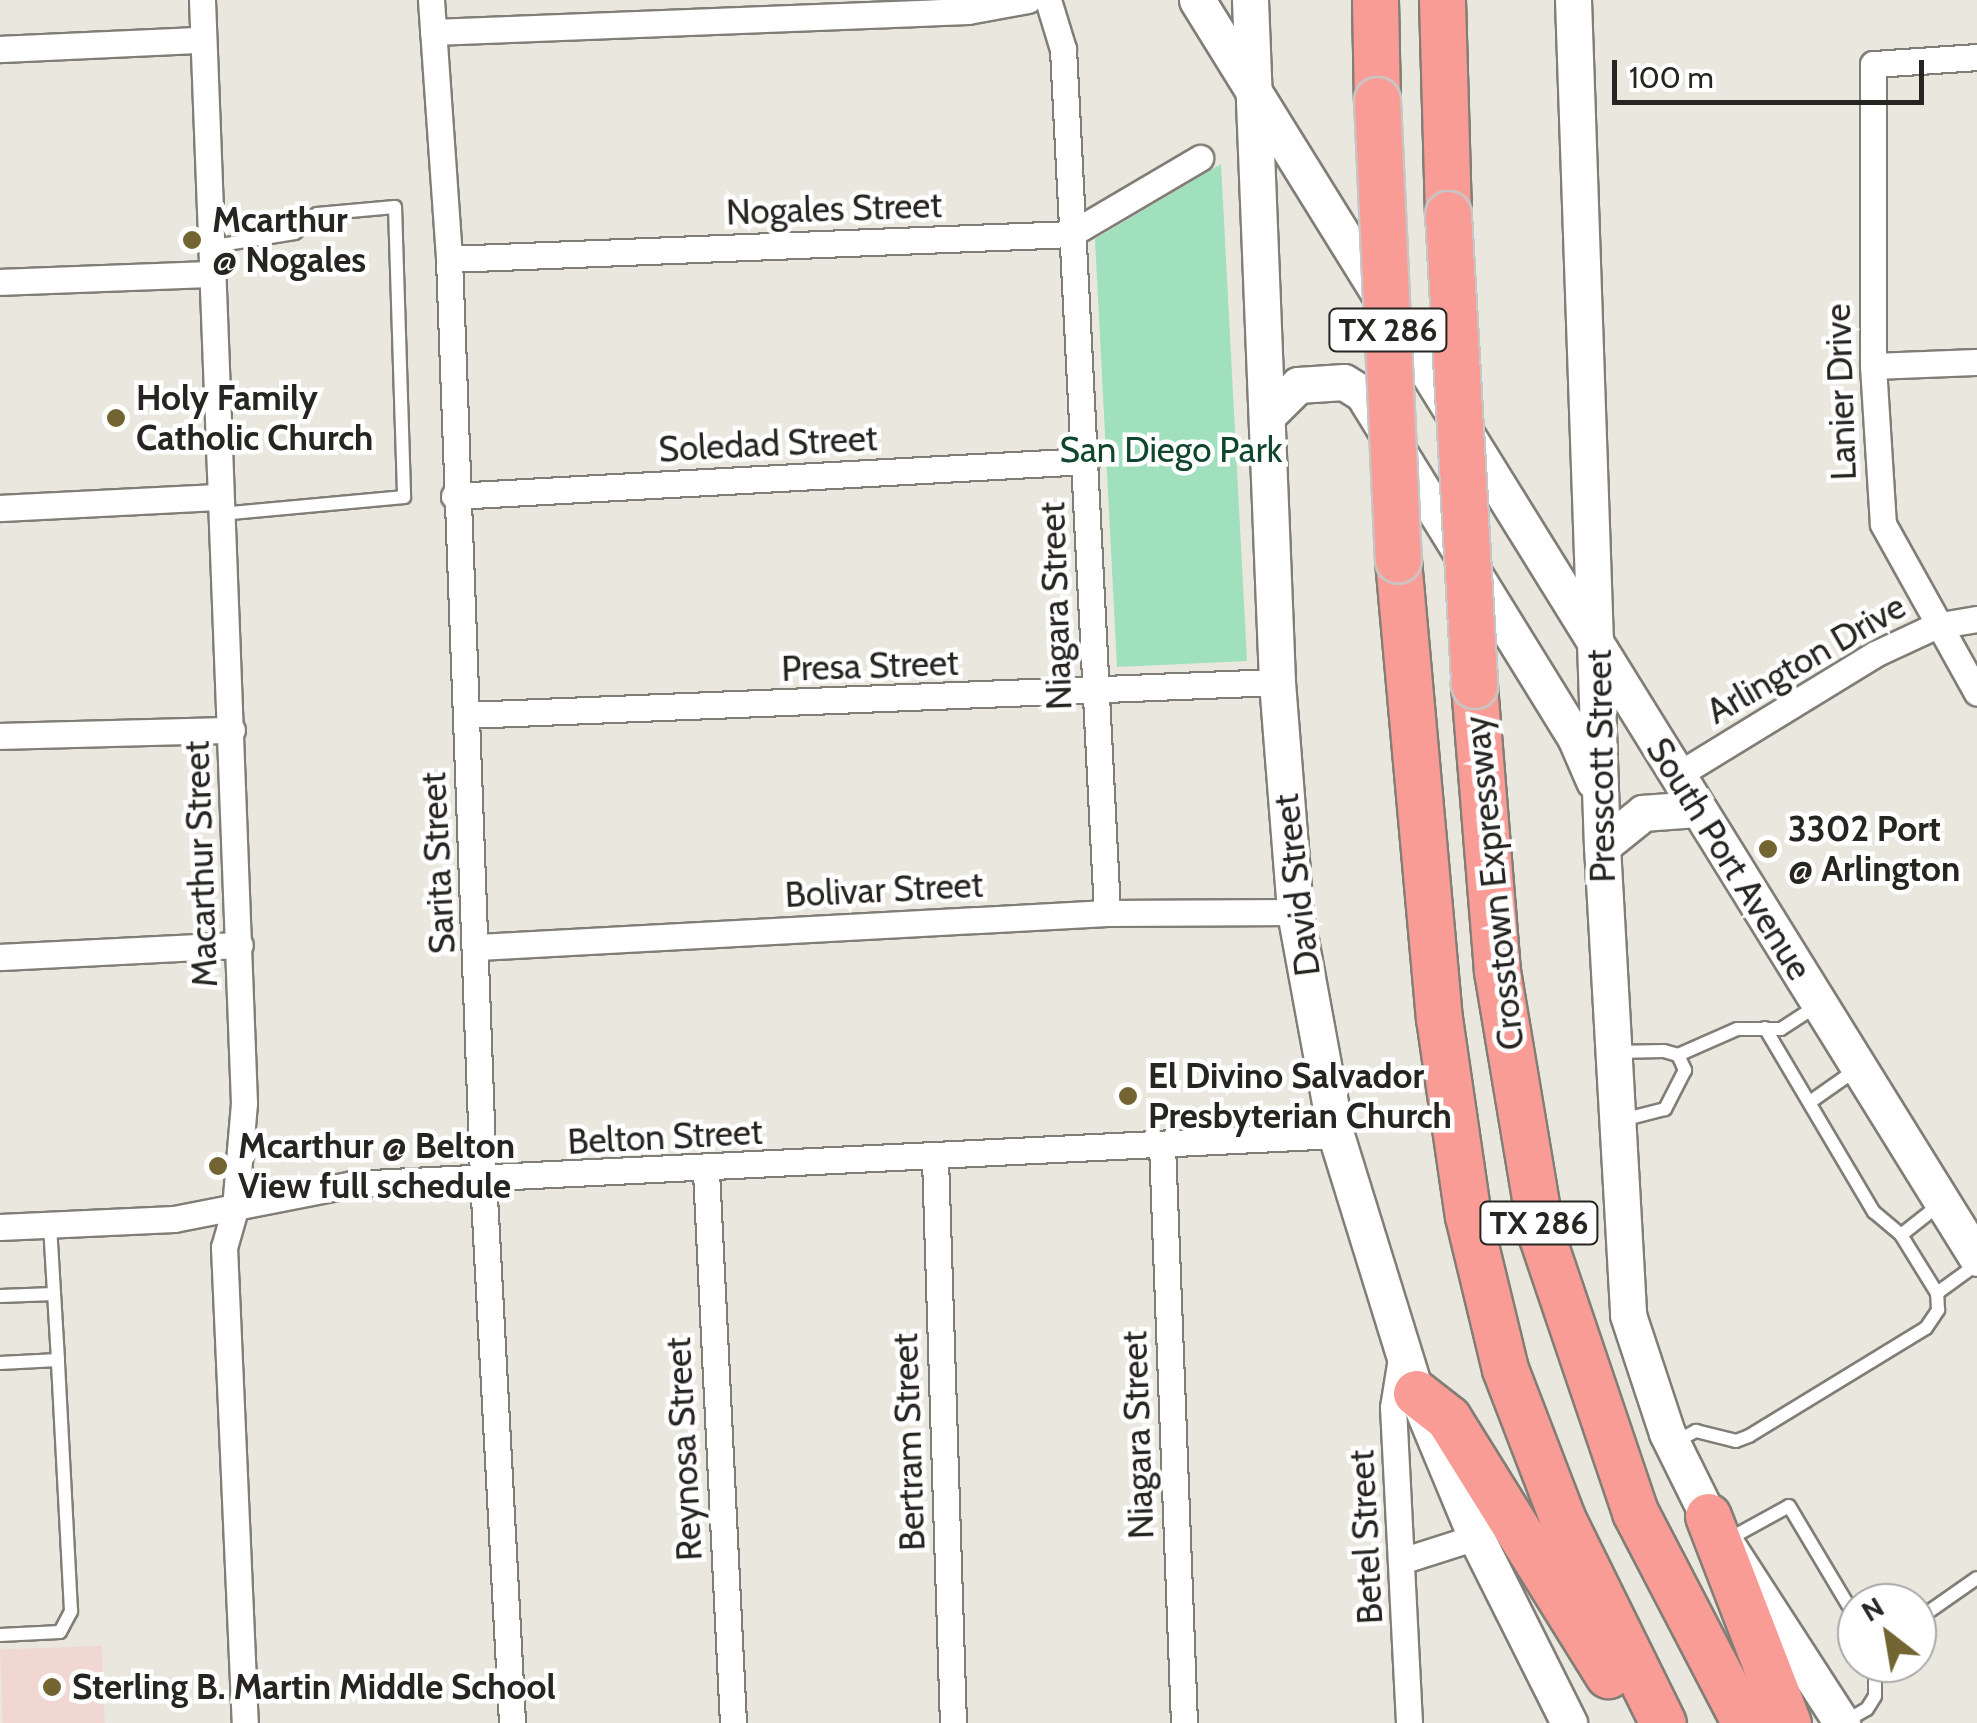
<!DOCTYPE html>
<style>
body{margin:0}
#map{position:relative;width:1977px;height:1723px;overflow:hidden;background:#eae7de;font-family:Cabin,sans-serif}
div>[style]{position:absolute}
.education>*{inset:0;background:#f1d7d1;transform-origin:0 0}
.green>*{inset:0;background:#a0e0bd}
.roads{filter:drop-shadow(2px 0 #807e76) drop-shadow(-2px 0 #807e76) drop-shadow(0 2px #807e76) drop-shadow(0 -2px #807e76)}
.lane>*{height:12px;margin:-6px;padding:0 6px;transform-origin:6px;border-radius:6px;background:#fff}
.street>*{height:25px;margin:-12.5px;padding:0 12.5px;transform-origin:12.5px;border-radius:12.5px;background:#fff}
.secondary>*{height:35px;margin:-17.5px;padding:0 17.5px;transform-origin:17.5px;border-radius:17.5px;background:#fff}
.highway>*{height:45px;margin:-22.5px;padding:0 22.5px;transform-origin:22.5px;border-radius:22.5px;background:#fa9c96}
.bridges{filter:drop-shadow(2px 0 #c7c6c6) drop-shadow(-2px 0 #c7c6c6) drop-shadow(0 2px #c7c6c6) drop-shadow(0 -2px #c7c6c6)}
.highway-bridge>*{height:45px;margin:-22.5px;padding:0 22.5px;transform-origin:22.5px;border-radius:22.5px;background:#fa9c96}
.dots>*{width:28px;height:28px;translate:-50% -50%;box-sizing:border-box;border:5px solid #fff;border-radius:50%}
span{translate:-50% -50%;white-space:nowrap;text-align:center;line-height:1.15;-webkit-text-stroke:9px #fff;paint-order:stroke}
.shield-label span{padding:2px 8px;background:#fff;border:2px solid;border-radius:8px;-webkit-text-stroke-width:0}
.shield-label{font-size:32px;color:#262522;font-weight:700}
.street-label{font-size:35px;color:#262522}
.poi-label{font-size:35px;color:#262522;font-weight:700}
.left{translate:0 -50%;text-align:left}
.park-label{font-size:35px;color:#11462e}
.north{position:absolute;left:1837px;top:1583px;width:100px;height:100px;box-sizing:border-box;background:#fff;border:2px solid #a8a8a7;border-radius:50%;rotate:329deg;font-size:28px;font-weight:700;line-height:40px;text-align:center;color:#262522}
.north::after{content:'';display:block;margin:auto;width:35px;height:45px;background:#736532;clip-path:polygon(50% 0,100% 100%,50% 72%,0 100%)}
.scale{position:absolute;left:1612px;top:60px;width:312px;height:45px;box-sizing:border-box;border:5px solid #262522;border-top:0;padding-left:12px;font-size:30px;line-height:35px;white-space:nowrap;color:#262522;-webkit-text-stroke:8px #fff;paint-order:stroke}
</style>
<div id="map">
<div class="education">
<i style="left:102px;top:1646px;width:77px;height:102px;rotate:88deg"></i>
</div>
<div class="green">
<i style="clip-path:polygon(1221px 164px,1247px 661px,1117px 667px,1095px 239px)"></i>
</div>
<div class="roads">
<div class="lane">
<i style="left:208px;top:247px;width:88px;rotate:-9.1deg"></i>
<i style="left:295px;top:233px;width:29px;rotate:-41deg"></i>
<i style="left:317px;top:214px;width:78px;rotate:-5.1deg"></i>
<i style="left:395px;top:207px;width:290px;rotate:88.2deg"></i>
<i style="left:404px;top:497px;width:184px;rotate:174.7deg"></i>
<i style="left:1765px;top:1028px;width:214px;rotate:59.4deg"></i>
<i style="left:1874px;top:1212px;width:35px;rotate:40deg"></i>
<i style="left:1614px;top:1052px;width:50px;rotate:-1.1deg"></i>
<i style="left:1664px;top:1051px;width:15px;rotate:16deg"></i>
<i style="left:1678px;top:1055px;width:17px;rotate:65deg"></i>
<i style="left:1685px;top:1070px;width:44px;rotate:117.1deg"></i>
<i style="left:1665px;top:1109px;width:44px;rotate:165.7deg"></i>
<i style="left:1678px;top:1055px;width:64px;rotate:-23.8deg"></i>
<i style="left:1737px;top:1029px;width:44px"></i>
<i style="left:1781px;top:1029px;width:44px;rotate:-33deg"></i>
<i style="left:1810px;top:1102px;width:57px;rotate:-35.1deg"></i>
<i style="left:1937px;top:1293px;width:68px;rotate:-121.8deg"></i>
<i style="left:1901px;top:1235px;width:48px;rotate:-38.3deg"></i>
<i style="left:0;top:1296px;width:54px;rotate:-2.1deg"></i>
<i style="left:0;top:1363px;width:58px;rotate:-3deg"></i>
<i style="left:58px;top:1360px;width:136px;rotate:-93.4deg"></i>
<i style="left:1675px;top:1442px;width:24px;rotate:-28deg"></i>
<i style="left:1696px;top:1431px;width:41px;rotate:14deg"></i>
<i style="left:1736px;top:1441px;width:14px;rotate:-21deg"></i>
<i style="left:1749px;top:1436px;width:207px;rotate:-31.4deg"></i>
<i style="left:1926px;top:1328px;width:22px;rotate:-56deg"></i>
<i style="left:1938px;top:1310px;width:17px;rotate:-93deg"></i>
<i style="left:1937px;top:1293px;width:49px;rotate:-35.9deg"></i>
<i style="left:1729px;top:1539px;width:68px;rotate:-28.8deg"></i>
<i style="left:1789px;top:1506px;width:133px;rotate:59.2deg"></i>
<i style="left:1917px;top:1620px;width:73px;rotate:-35deg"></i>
<i style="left:0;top:1635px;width:60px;rotate:-2.9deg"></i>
<i style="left:60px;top:1632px;width:24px;rotate:-62deg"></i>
<i style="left:71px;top:1611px;width:251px;rotate:-93deg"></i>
<i style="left:1846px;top:1721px;width:24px;rotate:-30deg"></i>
<i style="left:1867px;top:1709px;width:15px;rotate:-58deg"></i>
<i style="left:1875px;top:1696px;width:33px;rotate:-90deg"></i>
</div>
<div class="street">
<i style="left:202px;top:0;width:1104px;rotate:87.82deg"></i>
<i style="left:244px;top:1103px;width:106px;rotate:94.9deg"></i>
<i style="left:235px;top:1209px;width:40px;rotate:106deg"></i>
<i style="left:224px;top:1247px;width:476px;rotate:87.5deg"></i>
<i style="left:431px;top:0;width:260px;rotate:86deg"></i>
<i style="left:449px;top:259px;width:920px;rotate:87.88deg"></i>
<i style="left:483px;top:1178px;width:546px;rotate:86.95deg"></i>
<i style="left:1048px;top:0;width:51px;rotate:73deg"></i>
<i style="left:1063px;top:49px;width:865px;rotate:87.08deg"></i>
<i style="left:433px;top:32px;width:535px;rotate:-2.25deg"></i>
<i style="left:968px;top:11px;width:61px;rotate:-10.4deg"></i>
<i style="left:0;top:49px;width:201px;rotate:-2.6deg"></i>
<i style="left:1977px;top:57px;width:104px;rotate:176.1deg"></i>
<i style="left:1873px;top:64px;width:302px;rotate:90deg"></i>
<i style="left:1873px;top:366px;width:158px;rotate:86.4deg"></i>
<i style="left:1883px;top:524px;width:193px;rotate:60.9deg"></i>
<i style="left:449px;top:259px;width:623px;rotate:-2.3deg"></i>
<i style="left:1071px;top:234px;width:150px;rotate:-30.5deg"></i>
<i style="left:0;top:282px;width:210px;rotate:-2.2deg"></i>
<i style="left:1873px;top:366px;width:104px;rotate:-2.2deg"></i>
<i style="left:454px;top:496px;width:633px;rotate:-3.17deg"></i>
<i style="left:0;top:508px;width:220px;rotate:-2.9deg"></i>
<i style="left:466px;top:715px;width:812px;rotate:-2.33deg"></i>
<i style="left:0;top:736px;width:232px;rotate:-1.5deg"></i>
<i style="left:1676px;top:776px;width:233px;rotate:-31.5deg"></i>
<i style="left:1875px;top:654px;width:66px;rotate:-25deg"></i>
<i style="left:1935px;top:626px;width:43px;rotate:-9.5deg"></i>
<i style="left:478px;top:947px;width:630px;rotate:-3.09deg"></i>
<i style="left:1107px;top:913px;width:188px;rotate:-0.3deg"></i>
<i style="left:0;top:957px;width:240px;rotate:-2.9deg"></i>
<i style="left:1162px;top:1145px;width:578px;rotate:87.82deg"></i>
<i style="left:935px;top:1158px;width:565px;rotate:88.18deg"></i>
<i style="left:706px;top:1171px;width:553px;rotate:87.2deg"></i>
<i style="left:0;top:1227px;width:174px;rotate:-2.6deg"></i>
<i style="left:174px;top:1219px;width:181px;rotate:-11.1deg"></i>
<i style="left:352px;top:1184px;width:985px;rotate:-2.85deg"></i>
<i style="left:1400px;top:1364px;width:44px;rotate:99.2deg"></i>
<i style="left:1393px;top:1407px;width:316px;rotate:87.1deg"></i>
<i style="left:1404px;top:1560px;width:76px;rotate:-17.7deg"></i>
</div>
<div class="secondary">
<i style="left:1197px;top:0;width:1480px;rotate:58.2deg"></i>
<i style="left:1250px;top:0;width:683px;rotate:87.73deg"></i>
<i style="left:1277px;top:682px;width:231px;rotate:85.5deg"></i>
<i style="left:1295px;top:912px;width:227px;rotate:79.6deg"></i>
<i style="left:1336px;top:1135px;width:270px;rotate:72.8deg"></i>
<i style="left:1416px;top:1393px;width:156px;rotate:67.4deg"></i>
<i style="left:1476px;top:1537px;width:208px;rotate:63.4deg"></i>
<i style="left:1573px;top:0;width:846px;rotate:88.04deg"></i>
<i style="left:1602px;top:846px;width:470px;rotate:86.8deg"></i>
<i style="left:1628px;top:1315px;width:124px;rotate:71.7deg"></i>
<i style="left:1667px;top:1433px;width:93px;rotate:63.7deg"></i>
<i style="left:1708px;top:1516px;width:247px;rotate:57.1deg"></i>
<i style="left:1269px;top:414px;width:41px;rotate:-45deg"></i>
<i style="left:1298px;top:385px;width:46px;rotate:-3.7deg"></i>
<i style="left:1344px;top:382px;width:22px;rotate:32deg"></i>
<i style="left:1363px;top:394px;width:403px;rotate:58.3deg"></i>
<i style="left:1575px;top:737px;width:48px;rotate:66.6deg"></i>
<i style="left:1602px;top:846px;width:53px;rotate:-38.8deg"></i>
<i style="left:1643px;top:813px;width:53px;rotate:-4.3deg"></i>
</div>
<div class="highway">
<i style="left:1375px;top:0;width:100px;rotate:88.9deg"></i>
<i style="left:1442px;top:0;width:214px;rotate:88.4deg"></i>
<i style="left:1398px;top:560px;width:460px;rotate:84.9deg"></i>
<i style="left:1439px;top:1018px;width:200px;rotate:81.7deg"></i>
<i style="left:1468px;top:1216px;width:157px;rotate:76.4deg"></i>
<i style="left:1505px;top:1369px;width:162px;rotate:69deg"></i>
<i style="left:1563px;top:1520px;width:226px;rotate:63.8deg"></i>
<i style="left:1474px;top:685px;width:287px;rotate:85.4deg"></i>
<i style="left:1497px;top:971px;width:267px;rotate:80.5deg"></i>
<i style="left:1541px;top:1234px;width:293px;rotate:71.3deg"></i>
<i style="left:1635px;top:1512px;width:238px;rotate:62.5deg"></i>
<i style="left:1416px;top:1393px;width:41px;rotate:38deg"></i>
<i style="left:1448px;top:1418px;width:303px;rotate:58.1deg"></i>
<i style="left:1708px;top:1516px;width:222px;rotate:68.9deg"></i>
</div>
</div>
<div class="bridges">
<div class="highway-bridge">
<i style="left:1377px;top:100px;width:460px;rotate:87.4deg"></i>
<i style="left:1448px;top:214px;width:472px;rotate:86.8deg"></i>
</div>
</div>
<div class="dots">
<i style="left:192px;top:240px;background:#736532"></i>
<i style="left:116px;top:418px;background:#736532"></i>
<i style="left:1768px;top:849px;background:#736532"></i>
<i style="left:1128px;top:1096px;background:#736532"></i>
<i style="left:218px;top:1166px;background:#736532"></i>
<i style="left:52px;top:1687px;background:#736532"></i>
</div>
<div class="shield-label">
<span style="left:1388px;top:330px">TX 286</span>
<span style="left:1539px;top:1223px">TX 286</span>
</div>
<div class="street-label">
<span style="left:834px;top:209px;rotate:-2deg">Nogales Street</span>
<span style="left:1841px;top:392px;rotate:-92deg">Lanier Drive</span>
<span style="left:768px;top:444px;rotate:-3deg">Soledad Street</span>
<span style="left:1056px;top:606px;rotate:-92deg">Niagara Street</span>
<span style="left:1806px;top:659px;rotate:-30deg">Arlington Drive</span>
<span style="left:870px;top:666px;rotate:-2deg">Presa Street</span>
<span style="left:1601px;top:766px;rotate:-91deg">Presscott Street</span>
<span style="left:1729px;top:859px;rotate:58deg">South Port Avenue</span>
<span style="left:438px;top:863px;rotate:-93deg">Sarita Street</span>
<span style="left:201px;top:864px;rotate:-92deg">Macarthur Street</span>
<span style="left:1494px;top:883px;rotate:-96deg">Crosstown Expressway</span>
<span style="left:1297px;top:885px;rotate:-97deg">David Street</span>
<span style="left:884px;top:890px;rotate:-3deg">Bolivar Street</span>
<span style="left:665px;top:1137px;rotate:-3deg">Belton Street</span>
<span style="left:1138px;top:1435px;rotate:-92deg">Niagara Street</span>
<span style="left:909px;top:1442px;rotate:-92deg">Bertram Street</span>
<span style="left:684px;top:1449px;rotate:-93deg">Reynosa Street</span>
<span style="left:1366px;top:1537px;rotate:-93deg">Betel Street</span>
</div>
<div class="poi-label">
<span class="left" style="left:212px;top:240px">Mcarthur<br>@ Nogales</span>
<span class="left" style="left:136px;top:418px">Holy Family<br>Catholic Church</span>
<span class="left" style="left:1788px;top:849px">3302 Port<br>@ Arlington</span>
<span class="left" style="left:1148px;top:1096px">El Divino Salvador<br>Presbyterian Church</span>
<span class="left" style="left:238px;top:1166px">Mcarthur @ Belton<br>View full schedule</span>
<span class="left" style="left:72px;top:1687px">Sterling B. Martin Middle School</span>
</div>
<div class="park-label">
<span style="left:1171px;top:450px">San Diego Park</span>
</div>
<div class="north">N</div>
<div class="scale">100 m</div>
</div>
